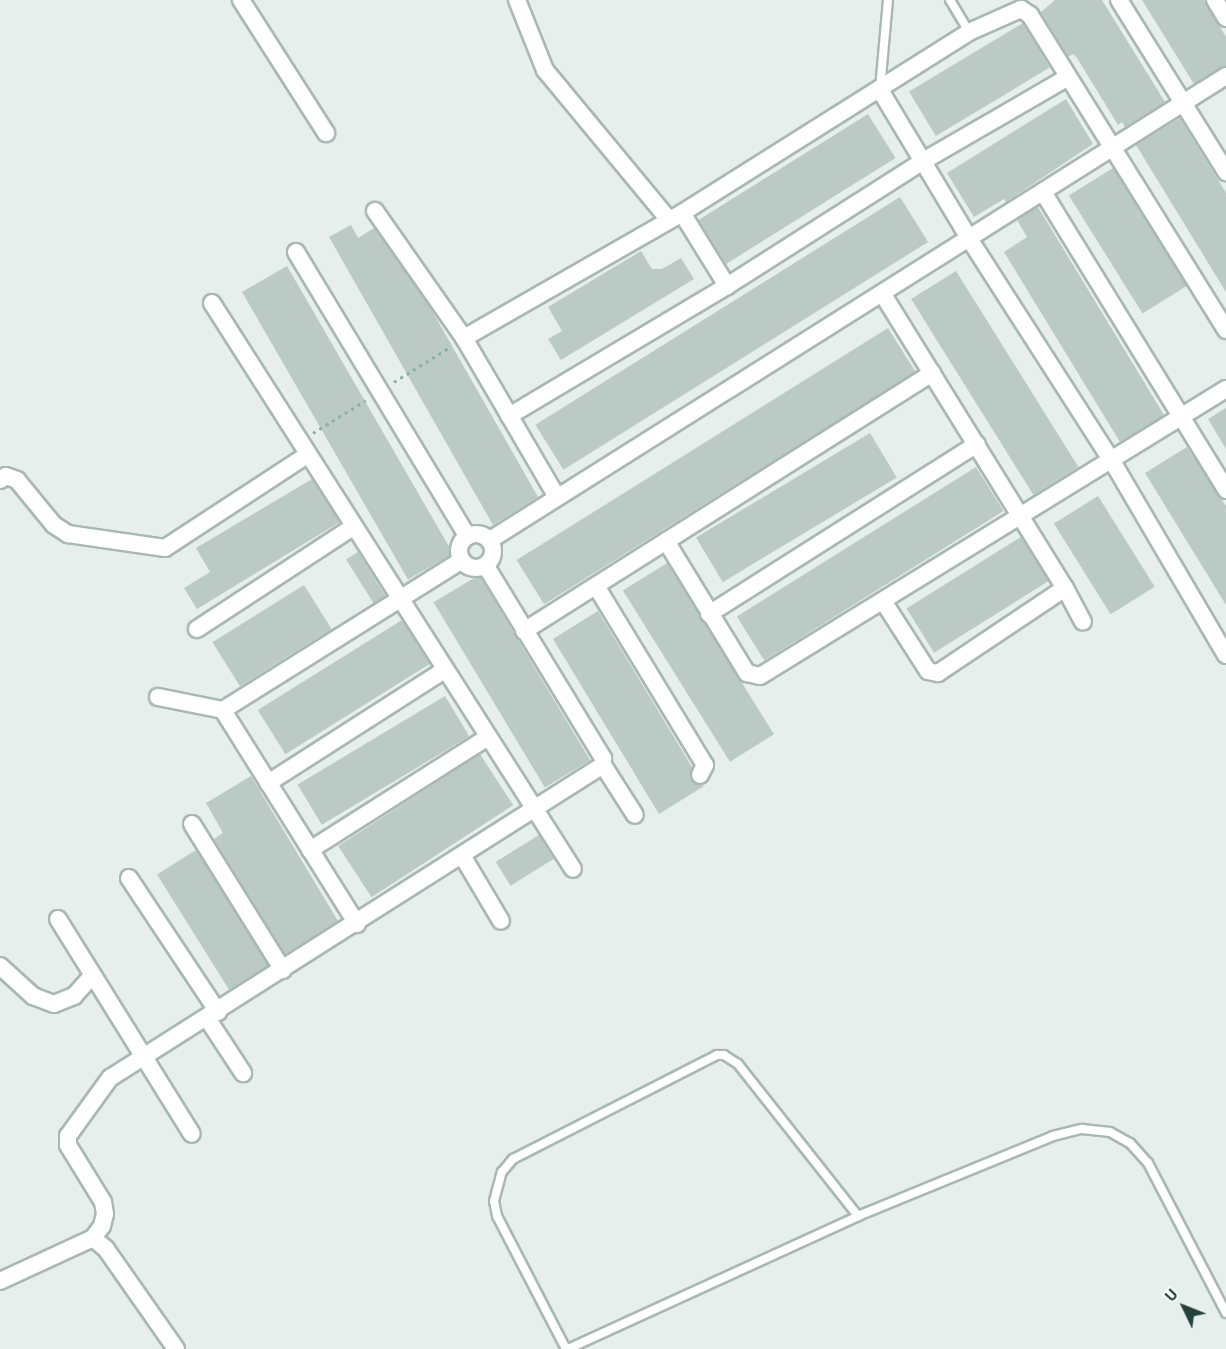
<!DOCTYPE html>
<style>
body{margin:0}
#map{position:relative;width:1226px;height:1349px;overflow:hidden;background:#e6efeb;font-family:"Titillium Web",sans-serif}
div>[style]{position:absolute}
.building>*{inset:0;background:#bbcac4;transform-origin:0 0}
.path>*{height:3px;margin-top:-1.5px;transform-origin:0;background:repeating-linear-gradient(90deg,#86b3a5 0 3px,transparent 0 7.5px)}
.roads{filter:drop-shadow(2px 0 #a8b8b2) drop-shadow(-2px 0 #a8b8b2) drop-shadow(0 2px #a8b8b2) drop-shadow(0 -2px #a8b8b2)}
.service>*{height:8px;margin:-4px;padding:0 4px;transform-origin:4px;border-radius:4px;background:#fff}
.minor>*{height:16px;margin:-8px;padding:0 8px;transform-origin:8px;border-radius:8px;background:#fff}
.minor>.ring{margin:-8px;padding:0;box-sizing:content-box;background:none;border:16px solid #fff;border-radius:50%}
span{translate:-50% -50%;white-space:nowrap;text-align:center;line-height:1.15;-webkit-text-stroke:4.5px #f7fbf9;paint-order:stroke}
.north{position:absolute;left:1154px;top:1277px;width:60px;height:60px;-webkit-text-stroke:4px #f7fbf9;paint-order:stroke;rotate:313deg;font-size:16px;font-weight:700;line-height:24px;text-align:center;color:#24423a}
.north::after{content:'';display:block;margin:auto;width:21px;height:27px;background:#24423a;clip-path:polygon(50% 0,100% 100%,50% 72%,0 100%)}
</style>
<div id="map">
<div class="building">
<i style="clip-path:polygon(1055px 0,1102px 0,1165px 102px,1125px 127px,1122px 122px,1118px 125px,1077px 58px,1073px 54px,1068px 57px,1041px 12px)"></i>
<i style="clip-path:polygon(1142px 0,1204px 0,1226px 37px,1226px 66px,1194px 84px)"></i>
<i style="left:1023px;top:23px;width:52px;height:133px;rotate:59deg"></i>
<i style="clip-path:polygon(1066px 99px,1093px 144px,1006px 202px,1004px 199px,974px 217px,947px 173px)"></i>
<i style="left:868px;top:114px;width:52px;height:200px;rotate:58deg"></i>
<i style="clip-path:polygon(1180px 118px,1226px 193px,1226px 292px,1136px 145px)"></i>
<i style="left:1113px;top:168px;width:139px;height:52px;rotate:58deg"></i>
<i style="left:900px;top:197px;width:53px;height:430px;rotate:58deg"></i>
<i style="clip-path:polygon(1038px 207px,1164px 415px,1120px 442px,1004px 252px,1027px 237px,1017px 220px)"></i>
<i style="clip-path:polygon(351px 225px,358px 238px,374px 228px,431px 309px,538px 497px,493px 525px,329px 237px)"></i>
<i style="clip-path:polygon(641px 251px,652px 269px,662px 269px,681px 258px,694px 279px,561px 360px,548px 339px,562px 331px,548px 307px)"></i>
<i style="left:287px;top:266px;width:332px;height:52px;rotate:60deg"></i>
<i style="left:956px;top:271px;width:231px;height:53px;rotate:58deg"></i>
<i style="left:888px;top:328px;width:52px;height:438px;rotate:58deg"></i>
<i style="clip-path:polygon(1226px 408px,1226px 449px,1208px 419px)"></i>
<i style="left:870px;top:433px;width:52px;height:203px;rotate:59deg"></i>
<i style="clip-path:polygon(1187px 447px,1226px 506px,1226px 605px,1145px 473px)"></i>
<i style="left:976px;top:467px;width:52px;height:282px;rotate:58deg"></i>
<i style="clip-path:polygon(312px 479px,340px 522px,197px 609px,184px 588px,210px 572px,196px 548px)"></i>
<i style="left:1098px;top:496px;width:107px;height:52px;rotate:58deg"></i>
<i style="left:1021px;top:537px;width:52px;height:135px;rotate:58deg"></i>
<i style="left:358px;top:552px;width:52px;height:14px;rotate:58deg"></i>
<i style="left:667px;top:563px;width:202px;height:52px;rotate:58deg"></i>
<i style="left:479px;top:575px;width:216px;height:53px;rotate:59deg"></i>
<i style="left:304px;top:585px;width:52px;height:108px;rotate:58deg"></i>
<i style="clip-path:polygon(598px 611px,692px 767px,691px 780px,704px 786px,659px 814px,553px 639px)"></i>
<i style="left:402px;top:620px;width:52px;height:170px;rotate:58deg"></i>
<i style="left:445px;top:696px;width:47px;height:172px;rotate:59deg"></i>
<i style="left:480px;top:754px;width:61px;height:169px;rotate:57deg"></i>
<i style="clip-path:polygon(251px 776px,338px 921px,285px 954px,214px 839px,223px 833px,206px 803px)"></i>
<i style="left:539px;top:835px;width:28px;height:51px;rotate:58deg"></i>
<i style="left:196px;top:850px;width:136px;height:46px;rotate:58deg"></i>
</div>
<div class="path">
<i style="left:394px;top:382px;width:66px;rotate:-32deg"></i>
<i style="left:313px;top:433px;width:62px;rotate:-31.9deg"></i>
</div>
<div class="roads">
<div class="service">
<i style="left:950px;top:0;width:37px;rotate:59deg"></i>
<i style="left:880px;top:89px;width:89px;rotate:-84.9deg"></i>
<i style="left:566px;top:1349px;width:150px;rotate:-117.4deg"></i>
<i style="left:497px;top:1216px;width:15px;rotate:-101deg"></i>
<i style="left:494px;top:1201px;width:30px;rotate:-75deg"></i>
<i style="left:502px;top:1172px;width:17px;rotate:-50deg"></i>
<i style="left:513px;top:1159px;width:229px;rotate:-27deg"></i>
<i style="left:717px;top:1055px;width:7px"></i>
<i style="left:724px;top:1055px;width:17px;rotate:33deg"></i>
<i style="left:738px;top:1064px;width:194px;rotate:51.7deg"></i>
<i style="left:568px;top:1349px;width:319px;rotate:-24.6deg"></i>
<i style="left:858px;top:1216px;width:211px;rotate:-22.3deg"></i>
<i style="left:1053px;top:1136px;width:30px;rotate:-14deg"></i>
<i style="left:1082px;top:1129px;width:28px;rotate:6deg"></i>
<i style="left:1110px;top:1132px;width:23px;rotate:29deg"></i>
<i style="left:1130px;top:1143px;width:27px;rotate:48deg"></i>
<i style="left:1148px;top:1163px;width:169px;rotate:62.5deg"></i>
</div>
<div class="minor">
<i style="left:241px;top:0;width:158px;rotate:57.4deg"></i>
<i style="left:517px;top:0;width:75px;rotate:68.2deg"></i>
<i style="left:545px;top:70px;width:195px;rotate:50.4deg"></i>
<i style="left:1119px;top:0;width:203px;rotate:58.1deg"></i>
<i style="left:1215px;top:0;width:21px;rotate:59deg"></i>
<i style="left:880px;top:90px;width:175px;rotate:59deg"></i>
<i style="left:970px;top:240px;width:263px;rotate:57.3deg"></i>
<i style="left:1112px;top:461px;width:225px;rotate:59.6deg"></i>
<i style="left:1043px;top:192px;width:350px;rotate:58.4deg"></i>
<i style="left:375px;top:211px;width:155px;rotate:55deg"></i>
<i style="left:464px;top:338px;width:184px;rotate:59.7deg"></i>
<i style="left:682px;top:213px;width:86px;rotate:58.3deg"></i>
<i style="left:296px;top:252px;width:332px;rotate:58.9deg"></i>
<i style="left:882px;top:293px;width:347px;rotate:58.2deg"></i>
<i style="left:1065px;top:588px;width:153px;rotate:146.2deg"></i>
<i style="left:938px;top:673px;width:10px;rotate:-169deg"></i>
<i style="left:928px;top:671px;width:83px;rotate:-122.7deg"></i>
<i style="left:212px;top:303px;width:671px;rotate:57.47deg"></i>
<i style="left:464px;top:338px;width:251px;rotate:-29.8deg"></i>
<i style="left:682px;top:213px;width:339px;rotate:-32.2deg"></i>
<i style="left:969px;top:32px;width:57px;rotate:-23.9deg"></i>
<i style="left:1021px;top:9px;width:11px;rotate:34deg"></i>
<i style="left:1030px;top:15px;width:371px;rotate:58.1deg"></i>
<i style="left:509px;top:416px;width:254px;rotate:-30.8deg"></i>
<i style="left:727px;top:286px;width:235px;rotate:-32.5deg"></i>
<i style="left:925px;top:160px;width:165px;rotate:-30.1deg"></i>
<i style="left:0;top:480px;width:7px;rotate:-34deg"></i>
<i style="left:6px;top:476px;width:12px;rotate:20deg"></i>
<i style="left:17px;top:480px;width:58px;rotate:50.6deg"></i>
<i style="left:54px;top:525px;width:17px;rotate:33deg"></i>
<i style="left:68px;top:534px;width:98px;rotate:8.2deg"></i>
<i style="left:165px;top:548px;width:170px;rotate:-33.2deg"></i>
<i class="ring" style="left:459px;top:534px;width:18px;height:18px"></i>
<i style="left:490px;top:540px;width:870px;rotate:-32.23deg"></i>
<i style="left:666px;top:541px;width:155px;rotate:58.5deg"></i>
<i style="left:747px;top:673px;width:13px;rotate:13deg"></i>
<i style="left:760px;top:676px;width:547px;rotate:-31.63deg"></i>
<i style="left:596px;top:586px;width:210px;rotate:58.7deg"></i>
<i style="left:705px;top:765px;width:11px;rotate:117deg"></i>
<i style="left:1065px;top:588px;width:38px;rotate:62deg"></i>
<i style="left:709px;top:614px;width:317px;rotate:-32.4deg"></i>
<i style="left:197px;top:629px;width:186px;rotate:-33.2deg"></i>
<i style="left:524px;top:631px;width:483px;rotate:-32.3deg"></i>
<i style="left:158px;top:697px;width:66px;rotate:11.3deg"></i>
<i style="left:603px;top:765px;width:59px;rotate:57.4deg"></i>
<i style="left:268px;top:783px;width:210px;rotate:-32.6deg"></i>
<i style="left:192px;top:824px;width:172px;rotate:58.1deg"></i>
<i style="left:310px;top:850px;width:211px;rotate:-32.4deg"></i>
<i style="left:463px;top:857px;width:74px;rotate:59.3deg"></i>
<i style="left:129px;top:878px;width:161px;rotate:56.4deg"></i>
<i style="left:58px;top:919px;width:253px;rotate:58.1deg"></i>
<i style="left:357px;top:924px;width:252px;rotate:-122.1deg"></i>
<i style="left:223px;top:710px;width:282px;rotate:-32.1deg"></i>
<i style="left:0;top:966px;width:45px;rotate:42.3deg"></i>
<i style="left:33px;top:996px;width:22px;rotate:21deg"></i>
<i style="left:54px;top:1004px;width:22px;rotate:-22deg"></i>
<i style="left:74px;top:996px;width:28px;rotate:-48deg"></i>
<i style="left:207px;top:1018px;width:66px;rotate:56.8deg"></i>
<i style="left:93px;top:1238px;width:17px;rotate:40deg"></i>
<i style="left:106px;top:1249px;width:122px;rotate:55deg"></i>
<i style="left:0;top:1281px;width:102px;rotate:-24.8deg"></i>
<i style="left:93px;top:1238px;width:15px;rotate:-53deg"></i>
<i style="left:102px;top:1226px;width:12px;rotate:-76deg"></i>
<i style="left:105px;top:1214px;width:12px;rotate:-99deg"></i>
<i style="left:103px;top:1202px;width:67px;rotate:-121.6deg"></i>
<i style="left:68px;top:1145px;width:9px;rotate:-90deg"></i>
<i style="left:68px;top:1136px;width:72px;rotate:-54.1deg"></i>
<i style="left:110px;top:1078px;width:584px;rotate:-32.41deg"></i>
<i style="left:603px;top:765px;width:7px;rotate:-90deg"></i>
<i style="left:603px;top:758px;width:226px;rotate:-121.4deg"></i>
</div>
</div>
<div class="north">U</div>
</div>
